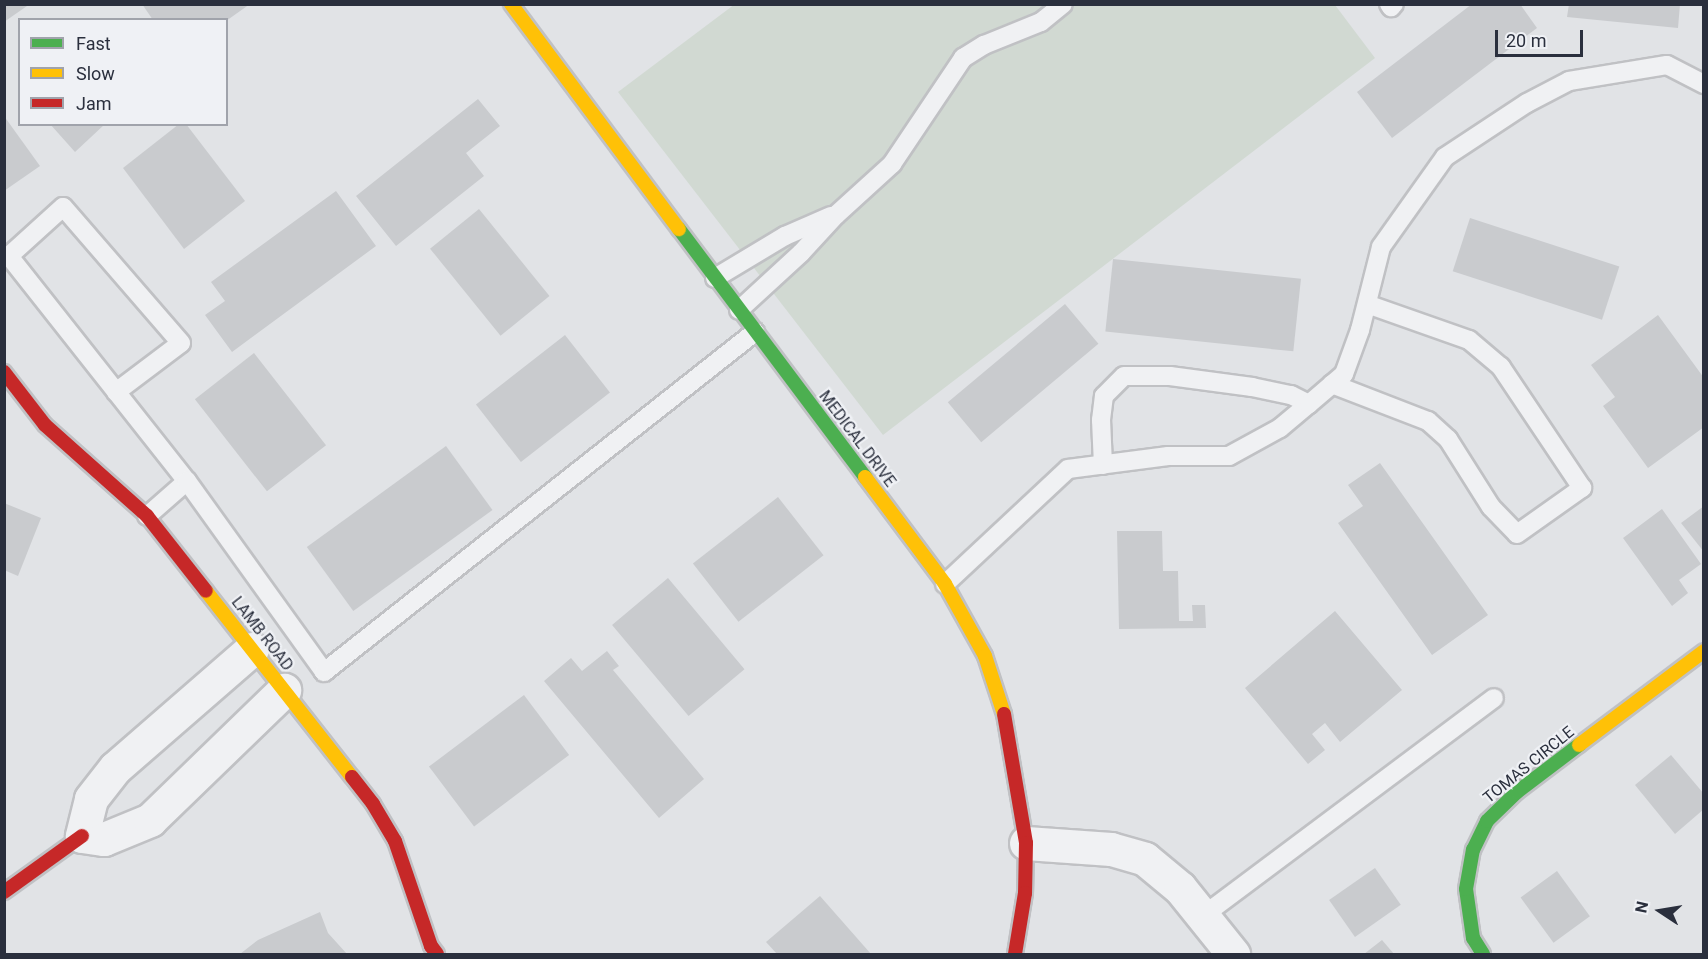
<!DOCTYPE html>
<style>
body{margin:0}
#map{position:relative;width:1708px;height:959px;overflow:hidden;background:#e1e3e6;font-family:Roboto,sans-serif}
div>[style]{position:absolute}
.green>*{inset:0;background:#d1d9d2}
.building>*{inset:0;background:#c9cbce;transform-origin:0 0}
.roads{filter:drop-shadow(2px 0 #c0c1c4) drop-shadow(-2px 0 #c0c1c4) drop-shadow(0 2px #c0c1c4) drop-shadow(0 -2px #c0c1c4)}
.lane>*{height:18px;margin:-9px;padding:0 9px;transform-origin:9px;border-radius:9px;background:#f0f1f3}
.street>*{height:33px;margin:-16.5px;padding:0 16.5px;transform-origin:16.5px;border-radius:16.5px;background:#f0f1f3}
.fast>*{height:14px;margin:-7px;padding:0 7px;transform-origin:7px;border-radius:7px;background:#4caf50}
.slow>*{height:14px;margin:-7px;padding:0 7px;transform-origin:7px;border-radius:7px;background:#ffc107}
.jam>*{height:14px;margin:-7px;padding:0 7px;transform-origin:7px;border-radius:7px;background:#c62828}
span{translate:-50% -50%;white-space:nowrap;text-align:center;line-height:1.15;-webkit-text-stroke:4.5px #eff1f5;paint-order:stroke}
.street-label{font-size:16px;color:#2a2f3d}
.frame{position:absolute;inset:0;border:6px solid #2a2f3d;pointer-events:none}
.legend{position:absolute;left:18px;top:18px;width:210px;height:108px;box-sizing:border-box;background:#eff1f5;border:2px solid #a0a3ab;margin:0;padding:8px 10px;list-style:none;font-size:18px;color:#2a2f3d}
.legend li{display:flex;align-items:center;gap:12px;height:30px}
.legend b{width:30px;border:2px solid #a0a3ab}
.north{position:absolute;left:1630px;top:881px;width:60px;height:60px;-webkit-text-stroke:4px #eff1f5;paint-order:stroke;rotate:282deg;font-size:16px;font-weight:700;line-height:24px;text-align:center;color:#2a2f3d}
.north::after{content:'';display:block;margin:auto;width:21px;height:27px;background:#2a2f3d;clip-path:polygon(50% 0,100% 100%,50% 72%,0 100%)}
.scale{position:absolute;left:1495px;top:30px;width:88px;height:27px;box-sizing:border-box;border:3px solid #2a2f3d;border-top:0;padding-left:8px;font-size:18px;line-height:21px;white-space:nowrap;color:#2a2f3d;-webkit-text-stroke:4px #eff1f5;paint-order:stroke}
</style>
<div id="map">
<div class="green">
<i style="clip-path:polygon(735px 4px,1335px 5px,1375px 58px,883px 435px,618px 92px)"></i>
</div>
<div class="building">
<i style="clip-path:polygon(4px 4px,26px 4px,27px 6px,4px 22px)"></i>
<i style="clip-path:polygon(142px 4px,250px 4px,226px 21px,153px 20px)"></i>
<i style="clip-path:polygon(1472px 4px,1520px 4px,1537px 28px,1392px 138px,1357px 92px)"></i>
<i style="clip-path:polygon(1569px 4px,1680px 4px,1678px 28px,1567px 17px)"></i>
<i style="clip-path:polygon(478px 99px,500px 126px,466px 153px,484px 176px,396px 246px,356px 196px)"></i>
<i style="clip-path:polygon(4px 116px,40px 166px,4px 191px)"></i>
<i style="clip-path:polygon(50px 124px,105px 124px,75px 152px)"></i>
<i style="clip-path:polygon(179px 124px,186px 124px,245px 201px,184px 249px,123px 168px)"></i>
<i style="clip-path:polygon(336px 191px,376px 246px,232px 352px,205px 315px,225px 301px,211px 282px)"></i>
<i style="left:479px;top:209px;width:112px;height:63px;rotate:51deg"></i>
<i style="left:1470px;top:218px;width:157px;height:56px;rotate:18deg"></i>
<i style="left:1113px;top:259px;width:189px;height:73px;rotate:6deg"></i>
<i style="left:1065px;top:304px;width:52px;height:153px;rotate:50deg"></i>
<i style="clip-path:polygon(1658px 315px,1704px 378px,1704px 427px,1648px 468px,1603px 406px,1615px 397px,1591px 365px)"></i>
<i style="left:565px;top:335px;width:73px;height:113px;rotate:52deg"></i>
<i style="left:254px;top:353px;width:117px;height:75px;rotate:52deg"></i>
<i style="left:446px;top:446px;width:79px;height:172px;rotate:54deg"></i>
<i style="clip-path:polygon(1380px 463px,1488px 615px,1432px 655px,1338px 523px,1363px 506px,1348px 485px)"></i>
<i style="left:778px;top:497px;width:74px;height:108px;rotate:52deg"></i>
<i style="clip-path:polygon(4px 503px,41px 518px,18px 576px,4px 570px)"></i>
<i style="clip-path:polygon(1704px 506px,1704px 552px,1681px 523px)"></i>
<i style="clip-path:polygon(1662px 509px,1701px 564px,1679px 580px,1688px 593px,1672px 606px,1623px 538px)"></i>
<i style="clip-path:polygon(1117px 531px,1162px 531px,1163px 571px,1178px 571px,1179px 621px,1193px 621px,1192px 605px,1205px 605px,1206px 628px,1119px 629px)"></i>
<i style="left:668px;top:578px;width:119px;height:73px;rotate:50deg"></i>
<i style="clip-path:polygon(1335px 611px,1402px 690px,1340px 742px,1325px 723px,1312px 734px,1325px 750px,1308px 764px,1245px 688px)"></i>
<i style="clip-path:polygon(607px 651px,619px 666px,613px 670px,704px 779px,659px 818px,544px 681px,571px 658px,582px 671px)"></i>
<i style="left:524px;top:695px;width:75px;height:119px;rotate:53deg"></i>
<i style="clip-path:polygon(1671px 755px,1704px 794px,1704px 809px,1675px 834px,1635px 785px)"></i>
<i style="left:1375px;top:868px;width:45px;height:56px;rotate:55deg"></i>
<i style="left:1557px;top:871px;width:56px;height:45px;rotate:54deg"></i>
<i style="clip-path:polygon(820px 896px,871px 954px,777px 954px,766px 942px)"></i>
<i style="clip-path:polygon(320px 912px,328px 933px,347px 954px,240px 954px,258px 940px)"></i>
<i style="clip-path:polygon(1382px 940px,1394px 954px,1364px 954px)"></i>
</div>
<div class="roads">
<div class="lane">
<i style="left:1389px;top:4px;width:4px;rotate:56deg"></i>
<i style="left:1391px;top:7px;width:4px;rotate:-45deg"></i>
<i style="left:715px;top:278px;width:82px;rotate:-31deg"></i>
<i style="left:785px;top:236px;width:50px;rotate:-23.5deg"></i>
<i style="left:739px;top:310px;width:84px;rotate:-42.6deg"></i>
<i style="left:801px;top:253px;width:52px;rotate:-47.4deg"></i>
<i style="left:836px;top:215px;width:76px;rotate:-42.3deg"></i>
<i style="left:892px;top:164px;width:128px;rotate:-56.2deg"></i>
<i style="left:963px;top:58px;width:25px;rotate:-32deg"></i>
<i style="left:984px;top:45px;width:61px;rotate:-22deg"></i>
<i style="left:1041px;top:22px;width:28px;rotate:-39deg"></i>
<i style="left:1332px;top:384px;width:103px;rotate:21.1deg"></i>
<i style="left:1428px;top:421px;width:27px;rotate:42deg"></i>
<i style="left:1448px;top:439px;width:80px;rotate:57.7deg"></i>
<i style="left:1491px;top:507px;width:37px;rotate:46deg"></i>
<i style="left:1517px;top:534px;width:80px;rotate:-35.3deg"></i>
<i style="left:1582px;top:488px;width:146px;rotate:-123.8deg"></i>
<i style="left:1501px;top:367px;width:42px;rotate:-139.8deg"></i>
<i style="left:1469px;top:340px;width:108px;rotate:-160.6deg"></i>
<i style="left:116px;top:392px;width:81px;rotate:-37deg"></i>
<i style="left:181px;top:343px;width:180px;rotate:-130.9deg"></i>
<i style="left:63px;top:207px;width:73px;rotate:137.8deg"></i>
<i style="left:9px;top:256px;width:287px;rotate:51.7deg"></i>
<i style="left:187px;top:481px;width:53px;rotate:138.8deg"></i>
<i style="left:1103px;top:465px;width:45px;rotate:-92.5deg"></i>
<i style="left:1101px;top:420px;width:24px;rotate:-83deg"></i>
<i style="left:1104px;top:396px;width:28px;rotate:-45deg"></i>
<i style="left:1124px;top:376px;width:46px"></i>
<i style="left:1170px;top:376px;width:83px;rotate:7.6deg"></i>
<i style="left:1252px;top:387px;width:40px;rotate:12deg"></i>
<i style="left:1291px;top:395px;width:20px;rotate:27deg"></i>
<i style="left:187px;top:481px;width:235px;rotate:54.3deg"></i>
<i style="left:324px;top:672px;width:549px;rotate:-38.27deg"></i>
<i style="left:945px;top:584px;width:168px;rotate:-43.1deg"></i>
<i style="left:1068px;top:469px;width:101px;rotate:-7.4deg"></i>
<i style="left:1168px;top:456px;width:61px"></i>
<i style="left:1229px;top:456px;width:58px;rotate:-28.8deg"></i>
<i style="left:1280px;top:428px;width:38px;rotate:-40deg"></i>
<i style="left:1309px;top:404px;width:46px;rotate:-40.6deg"></i>
<i style="left:1344px;top:374px;width:47px;rotate:-70deg"></i>
<i style="left:1360px;top:330px;width:86px;rotate:-75.8deg"></i>
<i style="left:1381px;top:247px;width:110px;rotate:-54.6deg"></i>
<i style="left:1445px;top:157px;width:98px;rotate:-33.4deg"></i>
<i style="left:1527px;top:103px;width:47px;rotate:-27.6deg"></i>
<i style="left:1569px;top:81px;width:99px;rotate:-9.3deg"></i>
<i style="left:1667px;top:65px;width:42px;rotate:27.2deg"></i>
<i style="left:1204px;top:915px;width:362px;rotate:-36.8deg"></i>
</div>
<div class="street">
<i style="left:252px;top:649px;width:181px;rotate:139deg"></i>
<i style="left:115px;top:768px;width:39px;rotate:128deg"></i>
<i style="left:91px;top:799px;width:38px;rotate:104deg"></i>
<i style="left:82px;top:836px;width:22px;rotate:8deg"></i>
<i style="left:104px;top:839px;width:50px;rotate:-22.4deg"></i>
<i style="left:150px;top:820px;width:187px;rotate:-44.1deg"></i>
<i style="left:1026px;top:843px;width:85px;rotate:4deg"></i>
<i style="left:1111px;top:849px;width:35px;rotate:16deg"></i>
<i style="left:1145px;top:859px;width:45px;rotate:39.6deg"></i>
<i style="left:1180px;top:888px;width:85px;rotate:51.2deg"></i>
</div>
<div class="fast">
<i style="left:679px;top:229px;width:310px;rotate:53.1deg"></i>
<i style="left:1483px;top:954px;width:19px;rotate:-122deg"></i>
<i style="left:1473px;top:938px;width:49px;rotate:-98.1deg"></i>
<i style="left:1466px;top:889px;width:40px;rotate:-80deg"></i>
<i style="left:1473px;top:850px;width:32px;rotate:-64deg"></i>
<i style="left:1487px;top:821px;width:42px;rotate:-44deg"></i>
<i style="left:1517px;top:792px;width:78px;rotate:-37.2deg"></i>
</div>
<div class="slow">
<i style="left:511px;top:4px;width:281px;rotate:53.3deg"></i>
<i style="left:865px;top:477px;width:134px;rotate:53.2deg"></i>
<i style="left:945px;top:584px;width:82px;rotate:60.9deg"></i>
<i style="left:985px;top:656px;width:61px;rotate:71.9deg"></i>
<i style="left:206px;top:591px;width:236px;rotate:51.9deg"></i>
<i style="left:1579px;top:745px;width:156px;rotate:-36.9deg"></i>
</div>
<div class="jam">
<i style="left:4px;top:372px;width:67px;rotate:52.3deg"></i>
<i style="left:45px;top:425px;width:137px;rotate:41.7deg"></i>
<i style="left:147px;top:516px;width:95px;rotate:51.8deg"></i>
<i style="left:1004px;top:714px;width:131px;rotate:80.3deg"></i>
<i style="left:1026px;top:843px;width:50px;rotate:91.1deg"></i>
<i style="left:1025px;top:893px;width:62px;rotate:99.3deg"></i>
<i style="left:352px;top:777px;width:34px;rotate:52deg"></i>
<i style="left:373px;top:804px;width:43px;rotate:59.3deg"></i>
<i style="left:395px;top:841px;width:111px;rotate:71.1deg"></i>
<i style="left:431px;top:946px;width:10px;rotate:53deg"></i>
<i style="left:4px;top:892px;width:96px;rotate:-35.7deg"></i>
</div>
</div>
<div class="street-label">
<span style="left:857px;top:439px;rotate:53deg">MEDICAL DRIVE</span>
<span style="left:262px;top:634px;rotate:52deg">LAMB ROAD</span>
<span style="left:1529px;top:765px;rotate:-39deg">TOMAS CIRCLE</span>
</div>
<div class="frame"></div>
<ul class="legend">
<li><b style="height:8px;background:#4caf50"></b>Fast</li>
<li><b style="height:8px;background:#ffc107"></b>Slow</li>
<li><b style="height:8px;background:#c62828"></b>Jam</li>
</ul>
<div class="north">N</div>
<div class="scale">20 m</div>
</div>
